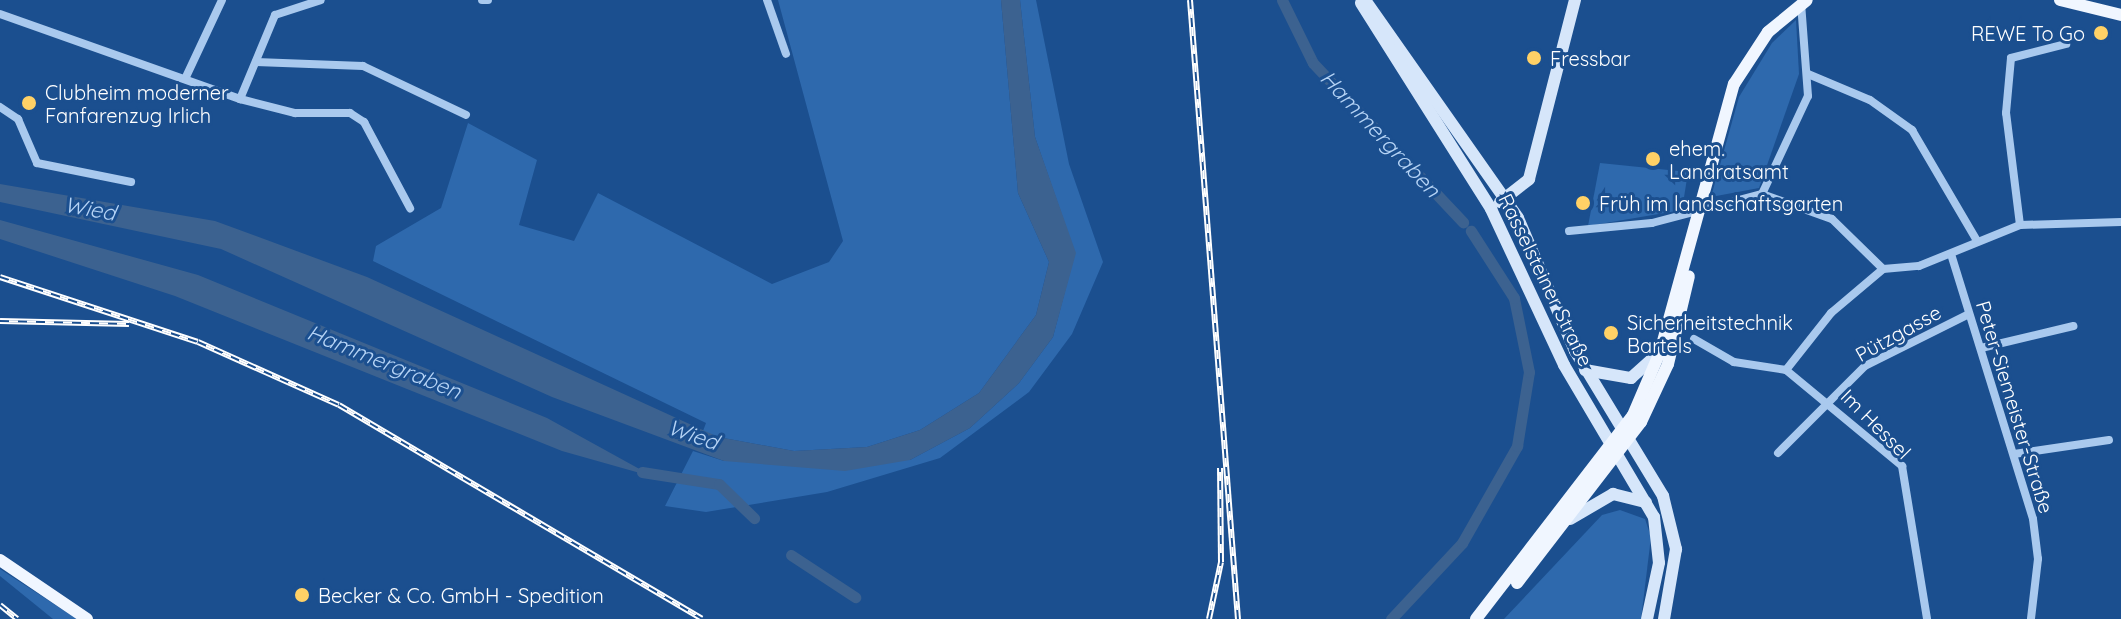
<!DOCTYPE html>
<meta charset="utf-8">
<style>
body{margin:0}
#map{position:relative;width:2121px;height:619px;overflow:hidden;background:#1b4f8f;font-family:Quicksand,sans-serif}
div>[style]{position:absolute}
.green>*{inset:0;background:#2e69ad}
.water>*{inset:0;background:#3c6290}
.canal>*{height:11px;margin:-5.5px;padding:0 5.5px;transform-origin:5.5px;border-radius:5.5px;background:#3c6290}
.street>*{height:8px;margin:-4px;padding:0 4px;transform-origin:4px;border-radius:4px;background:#a9c9ee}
.secondary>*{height:12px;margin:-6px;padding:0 6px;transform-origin:6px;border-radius:6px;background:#d6e6fa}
.primary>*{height:12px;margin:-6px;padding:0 6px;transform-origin:6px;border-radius:6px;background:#f0f6ff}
.rail>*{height:6px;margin-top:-3px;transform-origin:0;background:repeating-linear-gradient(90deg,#1b4f8f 0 9px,#fff 0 18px);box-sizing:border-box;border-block:2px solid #fff}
.dots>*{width:22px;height:22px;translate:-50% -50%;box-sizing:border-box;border:4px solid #1b4f8f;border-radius:50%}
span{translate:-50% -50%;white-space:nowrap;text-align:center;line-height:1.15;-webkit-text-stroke:6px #1b4f8f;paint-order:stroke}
.poi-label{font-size:20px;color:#fff}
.right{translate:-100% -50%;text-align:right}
.left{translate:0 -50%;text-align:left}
.street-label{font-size:20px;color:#fff}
.water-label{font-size:22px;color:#b5d3f5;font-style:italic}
</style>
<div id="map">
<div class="green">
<i style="clip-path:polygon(778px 0,1001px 0,1018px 193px,1049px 262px,1036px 315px,979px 393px,920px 430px,867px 447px,794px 451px,718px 437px,703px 431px,706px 423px,373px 261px,376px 246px,441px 208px,468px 123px,537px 160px,519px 225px,574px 241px,598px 193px,772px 284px,829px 262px,843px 241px)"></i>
<i style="clip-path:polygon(1020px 0,1036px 0,1069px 164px,1103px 262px,1072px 334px,1029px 392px,940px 458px,827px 492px,706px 512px,665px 506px,693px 451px,724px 461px,910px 460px,970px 428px,1019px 383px,1053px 337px,1075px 253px,1035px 137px)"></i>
<i style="clip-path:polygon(1796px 20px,1799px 74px,1759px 188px,1711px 197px,1739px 97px,1772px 43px)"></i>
<i style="clip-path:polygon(1600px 163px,1688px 172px,1682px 210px,1588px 226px)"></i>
<i style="clip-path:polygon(1620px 510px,1645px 519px,1651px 537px,1641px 619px,1504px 619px,1602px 515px)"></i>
<i style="clip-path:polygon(0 569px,77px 619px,53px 619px,0 576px)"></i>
</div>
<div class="water">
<i style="clip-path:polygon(1001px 0,1020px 0,1035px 137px,1076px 253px,1053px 337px,1019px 383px,970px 428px,910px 460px,845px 471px,724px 461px,552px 397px,221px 249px,0 202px,0 184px,215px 221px,367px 277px,718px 437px,794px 451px,867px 447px,920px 430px,979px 393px,1036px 315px,1049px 262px,1018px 193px)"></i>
<i style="clip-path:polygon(0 220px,198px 275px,547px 418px,654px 477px,562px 451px,175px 296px,0 239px)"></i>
</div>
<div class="canal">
<i style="left:1282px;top:0;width:70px;rotate:63.8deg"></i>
<i style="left:1313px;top:63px;width:219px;rotate:46.7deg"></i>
<i style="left:642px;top:472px;width:78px;rotate:8.9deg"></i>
<i style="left:719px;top:484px;width:49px;rotate:44.2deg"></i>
<i style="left:791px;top:555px;width:77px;rotate:33.3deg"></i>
<i style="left:1391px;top:619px;width:104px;rotate:-46.9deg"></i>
<i style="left:1462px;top:543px;width:112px;rotate:-60.4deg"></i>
<i style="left:1517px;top:446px;width:75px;rotate:-80.8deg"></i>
<i style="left:1529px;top:372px;width:76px;rotate:-101.5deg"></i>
<i style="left:1514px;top:298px;width:80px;rotate:-122.7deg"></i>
</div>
<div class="street">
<i style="left:482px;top:0;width:6px"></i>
<i style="left:767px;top:0;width:57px;rotate:70.6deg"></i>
<i style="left:0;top:14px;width:255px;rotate:19.5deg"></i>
<i style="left:240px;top:99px;width:57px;rotate:14.3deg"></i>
<i style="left:295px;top:113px;width:55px"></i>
<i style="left:350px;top:113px;width:17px;rotate:33deg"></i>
<i style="left:364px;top:122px;width:98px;rotate:61.9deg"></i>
<i style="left:256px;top:62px;width:107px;rotate:2.1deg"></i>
<i style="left:363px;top:66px;width:114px;rotate:25.4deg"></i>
<i style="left:1808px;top:74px;width:67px;rotate:22.8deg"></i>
<i style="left:1870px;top:100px;width:52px;rotate:35.5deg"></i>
<i style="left:1912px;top:130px;width:129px;rotate:59.6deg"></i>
<i style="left:185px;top:79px;width:87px;rotate:-64.9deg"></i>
<i style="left:240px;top:99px;width:91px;rotate:-67.4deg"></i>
<i style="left:275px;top:15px;width:48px;rotate:-18.1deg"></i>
<i style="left:0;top:107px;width:22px;rotate:34deg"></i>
<i style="left:18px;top:119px;width:48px;rotate:66.6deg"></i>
<i style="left:37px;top:163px;width:96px;rotate:11.4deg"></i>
<i style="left:1762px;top:194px;width:108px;rotate:-64.9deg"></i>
<i style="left:1808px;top:96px;width:93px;rotate:-94.3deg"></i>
<i style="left:2020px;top:225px;width:113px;rotate:-97.1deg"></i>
<i style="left:2006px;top:113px;width:55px;rotate:-84.8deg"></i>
<i style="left:2011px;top:58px;width:57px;rotate:-14.3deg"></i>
<i style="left:1569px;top:231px;width:83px;rotate:-5.5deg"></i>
<i style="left:1652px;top:223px;width:114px;rotate:-14.8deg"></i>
<i style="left:1762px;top:194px;width:74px;rotate:19.7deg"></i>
<i style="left:1832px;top:219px;width:71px;rotate:44.4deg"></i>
<i style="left:1883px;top:269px;width:36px;rotate:-5deg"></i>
<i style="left:1919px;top:266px;width:109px;rotate:-22.1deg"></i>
<i style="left:2020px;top:225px;width:101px;rotate:-1.7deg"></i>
<i style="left:1951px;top:254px;width:277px;rotate:72.8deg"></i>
<i style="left:2033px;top:519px;width:40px;rotate:82.9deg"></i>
<i style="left:2038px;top:559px;width:60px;rotate:96.7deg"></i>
<i style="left:1694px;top:339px;width:46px;rotate:29.9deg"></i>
<i style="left:1734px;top:362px;width:53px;rotate:8.7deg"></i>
<i style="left:1786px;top:370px;width:151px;rotate:39.6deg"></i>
<i style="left:1902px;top:466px;width:155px;rotate:80.7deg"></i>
<i style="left:1981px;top:348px;width:95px;rotate:-13.4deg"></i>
<i style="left:1786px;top:370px;width:73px;rotate:-51.7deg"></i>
<i style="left:1831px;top:313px;width:68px;rotate:-40.2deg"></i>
<i style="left:1778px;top:453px;width:123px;rotate:-45deg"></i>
<i style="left:1865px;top:366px;width:116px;rotate:-26.6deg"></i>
<i style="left:2014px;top:454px;width:96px;rotate:-8.4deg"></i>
</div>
<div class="secondary">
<i style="left:1365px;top:0;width:266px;rotate:54.9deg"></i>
<i style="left:1518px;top:218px;width:145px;rotate:66.8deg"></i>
<i style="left:1575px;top:351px;width:170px;rotate:58.7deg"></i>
<i style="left:1663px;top:496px;width:55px;rotate:76.2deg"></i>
<i style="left:1676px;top:549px;width:71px;rotate:99.7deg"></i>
<i style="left:1361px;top:3px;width:244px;rotate:57.7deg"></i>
<i style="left:1491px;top:209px;width:172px;rotate:64.9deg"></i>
<i style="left:1564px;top:365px;width:177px;rotate:59.4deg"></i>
<i style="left:1654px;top:517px;width:46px;rotate:83.8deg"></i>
<i style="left:1659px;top:563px;width:57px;rotate:102.1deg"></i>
<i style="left:1500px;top:202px;width:37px;rotate:-38deg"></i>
<i style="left:1529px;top:179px;width:185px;rotate:-75.6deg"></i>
<i style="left:1585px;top:370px;width:47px;rotate:9.9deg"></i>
<i style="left:1631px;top:378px;width:36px;rotate:-42deg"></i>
<i style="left:1570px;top:519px;width:50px;rotate:-30.2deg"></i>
<i style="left:1613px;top:494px;width:34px;rotate:14deg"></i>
</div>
<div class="primary">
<i style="left:2060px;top:0;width:63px;rotate:13.8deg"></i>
<i style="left:0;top:560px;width:105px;rotate:34.1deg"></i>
<i style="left:1517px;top:583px;width:203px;rotate:-52.4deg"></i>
<i style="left:1641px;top:422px;width:64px;rotate:-65deg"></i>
<i style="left:1668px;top:364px;width:90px;rotate:-76.6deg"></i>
<i style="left:1476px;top:619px;width:257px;rotate:-52.4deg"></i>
<i style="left:1633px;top:415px;width:69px;rotate:-66.8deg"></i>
<i style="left:1660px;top:352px;width:278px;rotate:-74.6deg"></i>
<i style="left:1734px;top:84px;width:62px;rotate:-56.8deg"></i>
<i style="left:1768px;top:32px;width:50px;rotate:-39.4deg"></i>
</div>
<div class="rail">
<i style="left:1190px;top:0;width:621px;rotate:85.57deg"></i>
<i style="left:0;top:277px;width:208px;rotate:18.2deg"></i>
<i style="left:198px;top:342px;width:154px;rotate:24.1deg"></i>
<i style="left:339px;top:405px;width:421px;rotate:30.5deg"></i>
<i style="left:0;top:321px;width:129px;rotate:1.3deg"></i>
<i style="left:0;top:605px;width:22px;rotate:39deg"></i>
<i style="left:1209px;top:619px;width:58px;rotate:-78.1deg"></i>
<i style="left:1221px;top:562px;width:94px;rotate:-90.6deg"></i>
</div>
<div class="dots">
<i style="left:2101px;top:33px;background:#ffd166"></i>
<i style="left:1534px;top:58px;background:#ffd166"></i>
<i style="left:29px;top:103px;background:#ffd166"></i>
<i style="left:1653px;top:159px;background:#ffd166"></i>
<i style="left:1583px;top:203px;background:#ffd166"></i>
<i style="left:1611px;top:333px;background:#ffd166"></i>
<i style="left:302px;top:595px;background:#ffd166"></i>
</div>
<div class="poi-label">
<span class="right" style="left:2085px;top:33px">REWE To Go</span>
<span class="left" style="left:1550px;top:58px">Fressbar</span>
<span class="left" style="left:45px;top:104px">Clubheim moderner<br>Fanfarenzug Irlich</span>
<span class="left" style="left:1669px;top:160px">ehem.<br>Landratsamt</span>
<span class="left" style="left:1599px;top:203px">Früh im landschaftsgarten</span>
<span class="left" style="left:1627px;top:334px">Sicherheitstechnik<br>Bartels</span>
<span class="left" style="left:318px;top:595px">Becker &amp; Co. GmbH - Spedition</span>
</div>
<div class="street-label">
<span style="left:1546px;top:280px;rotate:64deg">Rasselsteiner Straße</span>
<span style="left:1898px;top:333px;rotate:-29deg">Pützgasse</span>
<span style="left:2015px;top:407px;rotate:73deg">Peter-Siemeister-Straße</span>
<span style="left:1876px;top:424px;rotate:45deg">Im Hessel</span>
</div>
<div class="water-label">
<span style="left:1380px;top:134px;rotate:47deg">Hammergraben</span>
<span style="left:90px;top:209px;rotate:10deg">Wied</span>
<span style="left:384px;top:362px;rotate:22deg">Hammergraben</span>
<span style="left:693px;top:435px;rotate:19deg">Wied</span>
</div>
</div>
